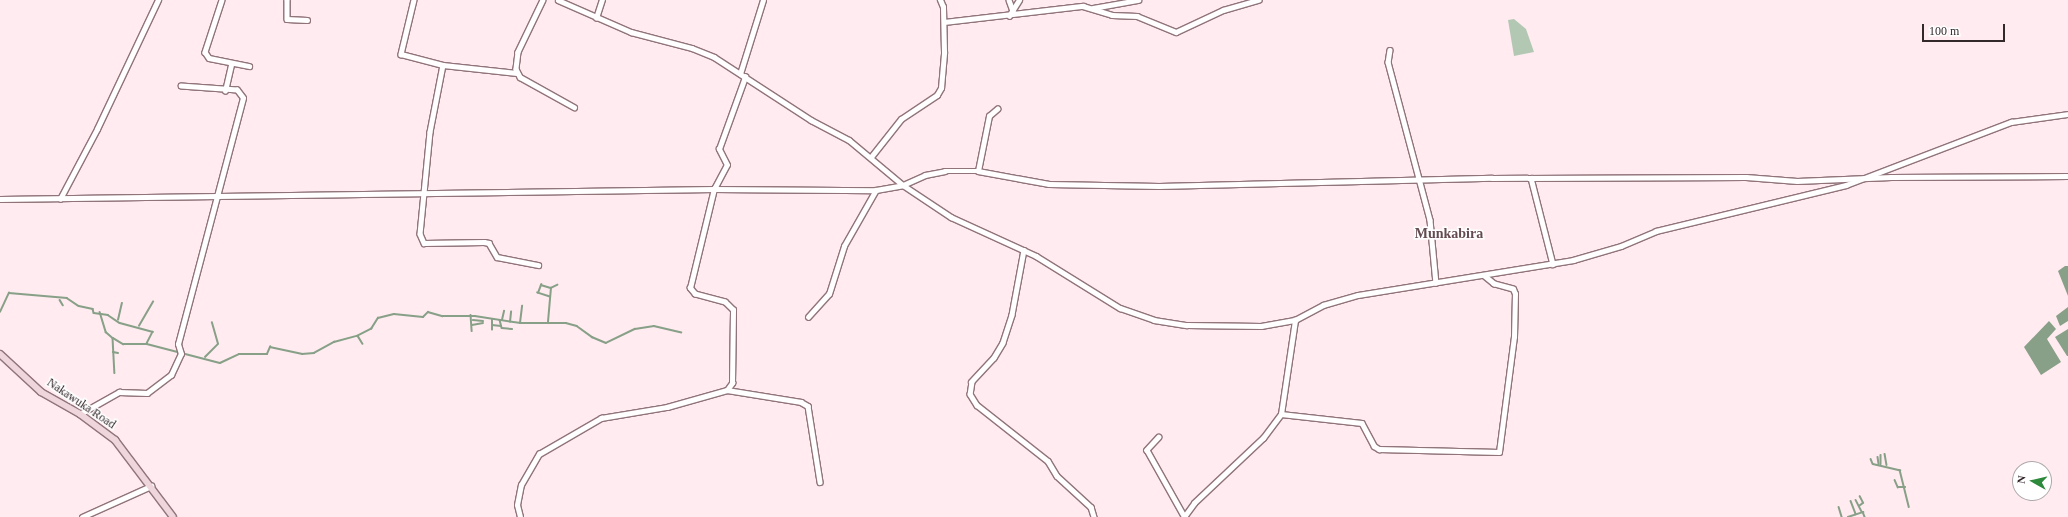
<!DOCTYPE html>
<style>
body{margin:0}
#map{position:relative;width:2068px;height:517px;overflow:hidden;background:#ffebf0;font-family:"Times New Roman",serif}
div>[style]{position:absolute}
.green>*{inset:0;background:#b3c8b3}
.water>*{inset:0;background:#87a087}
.stream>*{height:1.5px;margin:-0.75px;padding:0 0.75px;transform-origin:0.75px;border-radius:0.75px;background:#87a087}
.roads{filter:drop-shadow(1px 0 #90747a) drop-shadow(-1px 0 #90747a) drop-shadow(0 1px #90747a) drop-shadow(0 -1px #90747a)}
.street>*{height:4.5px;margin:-2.25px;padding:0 2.25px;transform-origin:2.25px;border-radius:2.25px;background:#fff}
.secondary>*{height:6px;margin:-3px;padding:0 3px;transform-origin:3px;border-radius:3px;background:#efd6dd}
span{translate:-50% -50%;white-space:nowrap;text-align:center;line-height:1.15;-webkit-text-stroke:3px #fff;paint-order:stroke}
.street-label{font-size:12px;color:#33282a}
.quarter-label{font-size:14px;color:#644b51;font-weight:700}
.north{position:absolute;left:2012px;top:461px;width:40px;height:40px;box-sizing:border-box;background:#fff;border:1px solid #ada9aa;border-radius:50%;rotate:278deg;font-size:11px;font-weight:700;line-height:16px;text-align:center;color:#33282a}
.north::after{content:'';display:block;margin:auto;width:14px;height:18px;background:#2d893b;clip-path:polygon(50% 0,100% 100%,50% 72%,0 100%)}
.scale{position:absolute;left:1922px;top:24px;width:83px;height:18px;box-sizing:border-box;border:2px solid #33282a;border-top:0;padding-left:5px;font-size:12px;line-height:14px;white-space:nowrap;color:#33282a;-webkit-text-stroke:3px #fff;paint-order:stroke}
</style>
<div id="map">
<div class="green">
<i style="clip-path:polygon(1514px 19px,1526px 29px,1534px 52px,1514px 56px,1508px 20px)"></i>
</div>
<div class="water">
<i style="clip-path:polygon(2065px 266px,2068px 266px,2068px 296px,2058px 271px)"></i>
<i style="clip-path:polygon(2068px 307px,2068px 321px,2060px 326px,2056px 316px)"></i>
<i style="clip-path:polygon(2049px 321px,2056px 329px,2047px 339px,2061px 362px,2041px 375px,2024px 347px)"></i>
<i style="clip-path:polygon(2068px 329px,2068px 356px,2067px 356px,2055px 337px)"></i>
</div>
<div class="stream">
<i style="left:550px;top:297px;width:13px;rotate:-162deg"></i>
<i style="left:538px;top:293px;width:9px;rotate:-69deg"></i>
<i style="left:541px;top:285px;width:10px;rotate:17deg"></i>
<i style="left:60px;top:300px;width:6px;rotate:59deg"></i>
<i style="left:0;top:312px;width:21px;rotate:-65deg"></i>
<i style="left:9px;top:293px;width:58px;rotate:4.9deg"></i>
<i style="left:67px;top:298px;width:14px;rotate:34deg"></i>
<i style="left:79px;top:306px;width:14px;rotate:12deg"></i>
<i style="left:93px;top:309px;width:4px;rotate:76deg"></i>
<i style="left:94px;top:313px;width:14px;rotate:8deg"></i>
<i style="left:108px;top:315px;width:14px;rotate:34deg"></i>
<i style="left:120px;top:323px;width:34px;rotate:15deg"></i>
<i style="left:153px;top:332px;width:13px;rotate:117deg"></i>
<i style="left:147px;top:344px;width:75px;rotate:14.6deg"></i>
<i style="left:220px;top:363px;width:21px;rotate:-25deg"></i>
<i style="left:239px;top:354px;width:28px"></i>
<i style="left:267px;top:354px;width:8px;rotate:-67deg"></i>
<i style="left:270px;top:347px;width:33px;rotate:12deg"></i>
<i style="left:302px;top:354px;width:12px;rotate:-5deg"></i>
<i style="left:314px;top:353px;width:23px;rotate:-29deg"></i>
<i style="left:334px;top:342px;width:24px;rotate:-15deg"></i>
<i style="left:357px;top:336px;width:16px;rotate:-27deg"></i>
<i style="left:371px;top:329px;width:13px;rotate:-58deg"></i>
<i style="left:378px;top:318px;width:16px;rotate:-14deg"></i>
<i style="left:394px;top:314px;width:29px;rotate:6deg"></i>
<i style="left:423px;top:317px;width:7px;rotate:-45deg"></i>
<i style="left:428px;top:312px;width:15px;rotate:16deg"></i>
<i style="left:442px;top:316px;width:33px"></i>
<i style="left:475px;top:316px;width:46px;rotate:8.8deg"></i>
<i style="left:520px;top:323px;width:46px"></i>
<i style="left:566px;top:323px;width:11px;rotate:15deg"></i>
<i style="left:577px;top:326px;width:19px;rotate:36deg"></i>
<i style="left:592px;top:337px;width:15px;rotate:23deg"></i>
<i style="left:606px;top:343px;width:32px;rotate:-26deg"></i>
<i style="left:635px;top:329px;width:19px;rotate:-9deg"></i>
<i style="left:654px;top:326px;width:28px;rotate:13deg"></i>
<i style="left:100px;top:312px;width:21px;rotate:73deg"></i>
<i style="left:106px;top:332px;width:9px;rotate:41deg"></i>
<i style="left:113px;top:338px;width:35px;rotate:87deg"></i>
<i style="left:471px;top:315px;width:16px;rotate:86deg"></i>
<i style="left:118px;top:320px;width:17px;rotate:-77deg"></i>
<i style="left:473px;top:320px;width:10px;rotate:6deg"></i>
<i style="left:500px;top:320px;width:8px;rotate:76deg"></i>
<i style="left:502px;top:328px;width:10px;rotate:6deg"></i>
<i style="left:502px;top:320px;width:9px;rotate:-77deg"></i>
<i style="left:510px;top:322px;width:10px;rotate:-84deg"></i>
<i style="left:548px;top:322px;width:34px;rotate:-85deg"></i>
<i style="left:551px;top:288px;width:7px;rotate:-27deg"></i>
<i style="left:520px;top:323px;width:17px;rotate:-83deg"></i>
<i style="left:472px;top:325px;width:11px;rotate:-10deg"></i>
<i style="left:492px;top:325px;width:9px;rotate:6deg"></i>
<i style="left:139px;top:326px;width:28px;rotate:-60deg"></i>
<i style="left:492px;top:330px;width:10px;rotate:-90deg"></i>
<i style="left:358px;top:336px;width:9px;rotate:58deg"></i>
<i style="left:113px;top:338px;width:12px;rotate:31deg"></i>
<i style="left:123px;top:344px;width:24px"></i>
<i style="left:113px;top:352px;width:5px;rotate:11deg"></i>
<i style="left:205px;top:357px;width:18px;rotate:-45deg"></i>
<i style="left:218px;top:344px;width:22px;rotate:-106deg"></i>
<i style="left:1885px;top:454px;width:11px;rotate:80deg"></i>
<i style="left:1881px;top:455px;width:9px;rotate:90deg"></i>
<i style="left:1878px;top:457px;width:7px;rotate:82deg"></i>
<i style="left:1871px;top:459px;width:5px;rotate:68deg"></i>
<i style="left:1873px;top:464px;width:28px;rotate:13deg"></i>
<i style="left:1900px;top:470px;width:38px;rotate:76deg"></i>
<i style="left:1895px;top:480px;width:8px;rotate:67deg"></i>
<i style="left:1898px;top:487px;width:7px"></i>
<i style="left:1856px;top:500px;width:13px;rotate:63deg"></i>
<i style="left:1851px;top:501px;width:14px;rotate:69deg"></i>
<i style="left:1859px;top:506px;width:5px;rotate:-37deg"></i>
<i style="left:1863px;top:503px;width:7px;rotate:-117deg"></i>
<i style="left:1839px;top:507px;width:10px;rotate:73deg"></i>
<i style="left:1848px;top:517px;width:16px;rotate:-18deg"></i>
<i style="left:1863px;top:512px;width:5px;rotate:68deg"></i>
</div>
<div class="roads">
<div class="street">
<i style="left:222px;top:0;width:55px;rotate:108.1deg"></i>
<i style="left:205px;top:52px;width:7px;rotate:56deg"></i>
<i style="left:209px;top:58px;width:41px;rotate:11.3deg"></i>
<i style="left:287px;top:0;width:19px;rotate:90deg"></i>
<i style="left:287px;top:19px;width:20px;rotate:3deg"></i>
<i style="left:414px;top:0;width:56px;rotate:103.5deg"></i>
<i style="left:401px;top:54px;width:43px;rotate:14.7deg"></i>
<i style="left:443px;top:65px;width:68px;rotate:101deg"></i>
<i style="left:430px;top:132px;width:102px;rotate:95.6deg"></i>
<i style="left:420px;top:234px;width:10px;rotate:66deg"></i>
<i style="left:424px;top:243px;width:60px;rotate:-1deg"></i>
<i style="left:484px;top:242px;width:5px;rotate:11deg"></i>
<i style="left:489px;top:243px;width:16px;rotate:60deg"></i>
<i style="left:497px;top:257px;width:42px;rotate:11deg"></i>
<i style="left:543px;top:0;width:58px;rotate:115.7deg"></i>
<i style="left:518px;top:52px;width:17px;rotate:97deg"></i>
<i style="left:516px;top:69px;width:9px;rotate:63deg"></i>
<i style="left:520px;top:77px;width:62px;rotate:29.1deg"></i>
<i style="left:558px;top:0;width:80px;rotate:23.7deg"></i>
<i style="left:631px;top:32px;width:63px;rotate:14.7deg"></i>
<i style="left:692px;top:48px;width:24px;rotate:22deg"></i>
<i style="left:714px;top:57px;width:116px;rotate:33deg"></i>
<i style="left:811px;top:120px;width:43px;rotate:27.8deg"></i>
<i style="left:849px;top:140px;width:70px;rotate:39.8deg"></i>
<i style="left:903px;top:185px;width:58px;rotate:33.7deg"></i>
<i style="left:951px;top:217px;width:94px;rotate:24.6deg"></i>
<i style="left:1036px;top:256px;width:99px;rotate:31.8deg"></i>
<i style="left:1120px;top:308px;width:36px;rotate:19deg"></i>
<i style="left:1154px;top:320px;width:33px;rotate:9deg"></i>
<i style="left:1187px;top:325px;width:74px;rotate:0.8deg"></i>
<i style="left:1261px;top:326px;width:35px;rotate:-10deg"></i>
<i style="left:1295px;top:320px;width:32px;rotate:-28deg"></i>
<i style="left:1323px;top:305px;width:36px;rotate:-16deg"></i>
<i style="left:1358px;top:295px;width:218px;rotate:-9.2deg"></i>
<i style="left:1573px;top:260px;width:50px;rotate:-16.3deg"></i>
<i style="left:1621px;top:246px;width:38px;rotate:-23deg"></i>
<i style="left:1656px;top:231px;width:195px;rotate:-13.6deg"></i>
<i style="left:1846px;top:185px;width:177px;rotate:-20.9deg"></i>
<i style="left:2011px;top:122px;width:58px;rotate:-8deg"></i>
<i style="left:1009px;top:0;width:12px;rotate:70deg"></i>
<i style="left:1093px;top:8px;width:46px;rotate:-10.1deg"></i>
<i style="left:1009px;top:16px;width:19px;rotate:-58deg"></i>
<i style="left:596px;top:18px;width:19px;rotate:-72deg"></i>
<i style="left:944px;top:22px;width:140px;rotate:-6.6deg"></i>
<i style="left:1083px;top:6px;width:30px;rotate:17deg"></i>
<i style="left:1112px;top:15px;width:25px;rotate:2deg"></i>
<i style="left:1137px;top:16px;width:42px;rotate:22.3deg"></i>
<i style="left:1176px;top:32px;width:52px;rotate:-25.1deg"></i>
<i style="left:1223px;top:10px;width:37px;rotate:-16deg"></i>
<i style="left:1390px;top:50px;width:12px;rotate:99deg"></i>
<i style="left:1388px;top:62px;width:163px;rotate:75.1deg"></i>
<i style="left:1430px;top:220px;width:63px;rotate:84.6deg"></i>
<i style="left:443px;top:65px;width:74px;rotate:6.2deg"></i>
<i style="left:740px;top:74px;width:77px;rotate:-72.7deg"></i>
<i style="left:225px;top:91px;width:27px;rotate:-77deg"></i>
<i style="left:871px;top:157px;width:48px;rotate:-51.7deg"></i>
<i style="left:901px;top:119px;width:43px;rotate:-33.7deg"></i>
<i style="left:937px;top:95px;width:8px;rotate:-60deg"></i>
<i style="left:941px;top:88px;width:36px;rotate:-85deg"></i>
<i style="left:944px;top:52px;width:45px;rotate:-91.3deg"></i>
<i style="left:943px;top:7px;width:8px;rotate:-113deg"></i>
<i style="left:978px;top:171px;width:56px;rotate:-78.7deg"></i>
<i style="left:989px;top:116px;width:11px;rotate:-41deg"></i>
<i style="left:1531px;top:178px;width:89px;rotate:75.7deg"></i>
<i style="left:0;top:199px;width:714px;rotate:-0.8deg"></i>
<i style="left:714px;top:189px;width:162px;rotate:0.4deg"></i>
<i style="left:876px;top:190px;width:27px;rotate:-10deg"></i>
<i style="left:903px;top:185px;width:24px;rotate:-24deg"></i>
<i style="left:925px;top:175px;width:20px;rotate:-11deg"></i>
<i style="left:945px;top:171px;width:33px"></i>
<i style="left:978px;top:171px;width:72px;rotate:10.4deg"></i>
<i style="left:1049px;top:184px;width:110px;rotate:1deg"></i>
<i style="left:1159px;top:186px;width:333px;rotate:-1.4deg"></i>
<i style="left:1492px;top:178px;width:254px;rotate:-0.2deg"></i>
<i style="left:1746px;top:177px;width:51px;rotate:4.5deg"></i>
<i style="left:1797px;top:181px;width:94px;rotate:-2.4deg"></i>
<i style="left:1891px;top:177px;width:177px;rotate:-0.3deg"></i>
<i style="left:60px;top:199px;width:79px;rotate:-62.1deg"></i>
<i style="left:97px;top:129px;width:143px;rotate:-64.7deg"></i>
<i style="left:1024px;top:250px;width:66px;rotate:100.5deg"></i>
<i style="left:1012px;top:315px;width:29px;rotate:108deg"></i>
<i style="left:1003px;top:343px;width:17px;rotate:121deg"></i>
<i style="left:994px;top:358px;width:33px;rotate:133deg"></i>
<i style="left:972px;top:382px;width:12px;rotate:99deg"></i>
<i style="left:970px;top:394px;width:13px;rotate:58deg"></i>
<i style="left:977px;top:405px;width:90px;rotate:38.3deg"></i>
<i style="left:1048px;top:461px;width:17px;rotate:59deg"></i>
<i style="left:1057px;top:476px;width:46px;rotate:42.4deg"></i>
<i style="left:1091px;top:507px;width:10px;rotate:73deg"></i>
<i style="left:808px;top:317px;width:31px;rotate:-48deg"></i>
<i style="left:829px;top:294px;width:50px;rotate:-72.6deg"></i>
<i style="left:844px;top:246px;width:64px;rotate:-60.3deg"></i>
<i style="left:727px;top:390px;width:75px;rotate:9.2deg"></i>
<i style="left:801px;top:402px;width:8px;rotate:30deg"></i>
<i style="left:808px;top:406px;width:77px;rotate:81deg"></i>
<i style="left:80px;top:414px;width:45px;rotate:-29.4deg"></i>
<i style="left:119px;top:392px;width:28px;rotate:2deg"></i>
<i style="left:147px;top:393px;width:30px;rotate:-37deg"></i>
<i style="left:171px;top:375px;width:23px;rotate:-65deg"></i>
<i style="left:181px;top:354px;width:10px;rotate:-107deg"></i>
<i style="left:178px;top:344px;width:254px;rotate:-75.2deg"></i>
<i style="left:243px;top:98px;width:10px;rotate:-127deg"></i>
<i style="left:237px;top:90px;width:56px;rotate:-175.9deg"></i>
<i style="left:1281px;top:414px;width:81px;rotate:6.3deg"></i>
<i style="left:1362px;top:423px;width:26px;rotate:62deg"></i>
<i style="left:1374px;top:446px;width:6px;rotate:31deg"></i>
<i style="left:1379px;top:449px;width:120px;rotate:1.4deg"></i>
<i style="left:1499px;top:452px;width:116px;rotate:-82.6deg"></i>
<i style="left:1514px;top:337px;width:43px;rotate:-88.7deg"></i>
<i style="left:1515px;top:294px;width:5px;rotate:-112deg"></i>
<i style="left:1513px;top:289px;width:20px;rotate:-165deg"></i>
<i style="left:1494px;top:284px;width:13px;rotate:-141deg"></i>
<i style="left:1159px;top:437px;width:18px;rotate:133deg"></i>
<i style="left:1147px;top:450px;width:76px;rotate:60.7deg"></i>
<i style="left:82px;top:517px;width:76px;rotate:-24.2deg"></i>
<i style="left:520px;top:517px;width:12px;rotate:-104deg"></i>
<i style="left:517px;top:505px;width:20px;rotate:-79deg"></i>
<i style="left:521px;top:485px;width:36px;rotate:-60deg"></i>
<i style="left:539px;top:454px;width:72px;rotate:-30.1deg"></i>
<i style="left:601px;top:418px;width:67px;rotate:-9.5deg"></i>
<i style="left:667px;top:407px;width:62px;rotate:-15.8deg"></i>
<i style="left:727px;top:390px;width:9px;rotate:-54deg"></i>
<i style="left:732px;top:383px;width:73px;rotate:-89.2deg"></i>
<i style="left:733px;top:310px;width:11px;rotate:-135deg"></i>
<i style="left:725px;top:302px;width:31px;rotate:-165deg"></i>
<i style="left:695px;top:294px;width:8px;rotate:-130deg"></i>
<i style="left:690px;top:288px;width:102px;rotate:-76.4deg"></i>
<i style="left:714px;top:189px;width:27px;rotate:-62deg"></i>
<i style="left:727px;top:165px;width:18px;rotate:-117deg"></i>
<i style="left:719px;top:149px;width:77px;rotate:-70.1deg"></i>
<i style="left:1184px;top:517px;width:17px;rotate:-54deg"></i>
<i style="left:1194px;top:503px;width:95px;rotate:-43.3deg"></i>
<i style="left:1263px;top:438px;width:30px;rotate:-53deg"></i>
<i style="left:1281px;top:414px;width:95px;rotate:-81.5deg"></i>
</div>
<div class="secondary">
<i style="left:0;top:354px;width:56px;rotate:42.8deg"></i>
<i style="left:41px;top:392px;width:45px;rotate:29.4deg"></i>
<i style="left:80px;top:414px;width:44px;rotate:36.6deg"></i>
<i style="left:115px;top:440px;width:96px;rotate:53deg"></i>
</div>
</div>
<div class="street-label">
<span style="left:81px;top:404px;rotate:34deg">Nakawuka Road</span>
</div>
<div class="quarter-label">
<span style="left:1449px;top:234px">Munkabira</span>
</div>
<div class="north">N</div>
<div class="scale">100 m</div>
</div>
